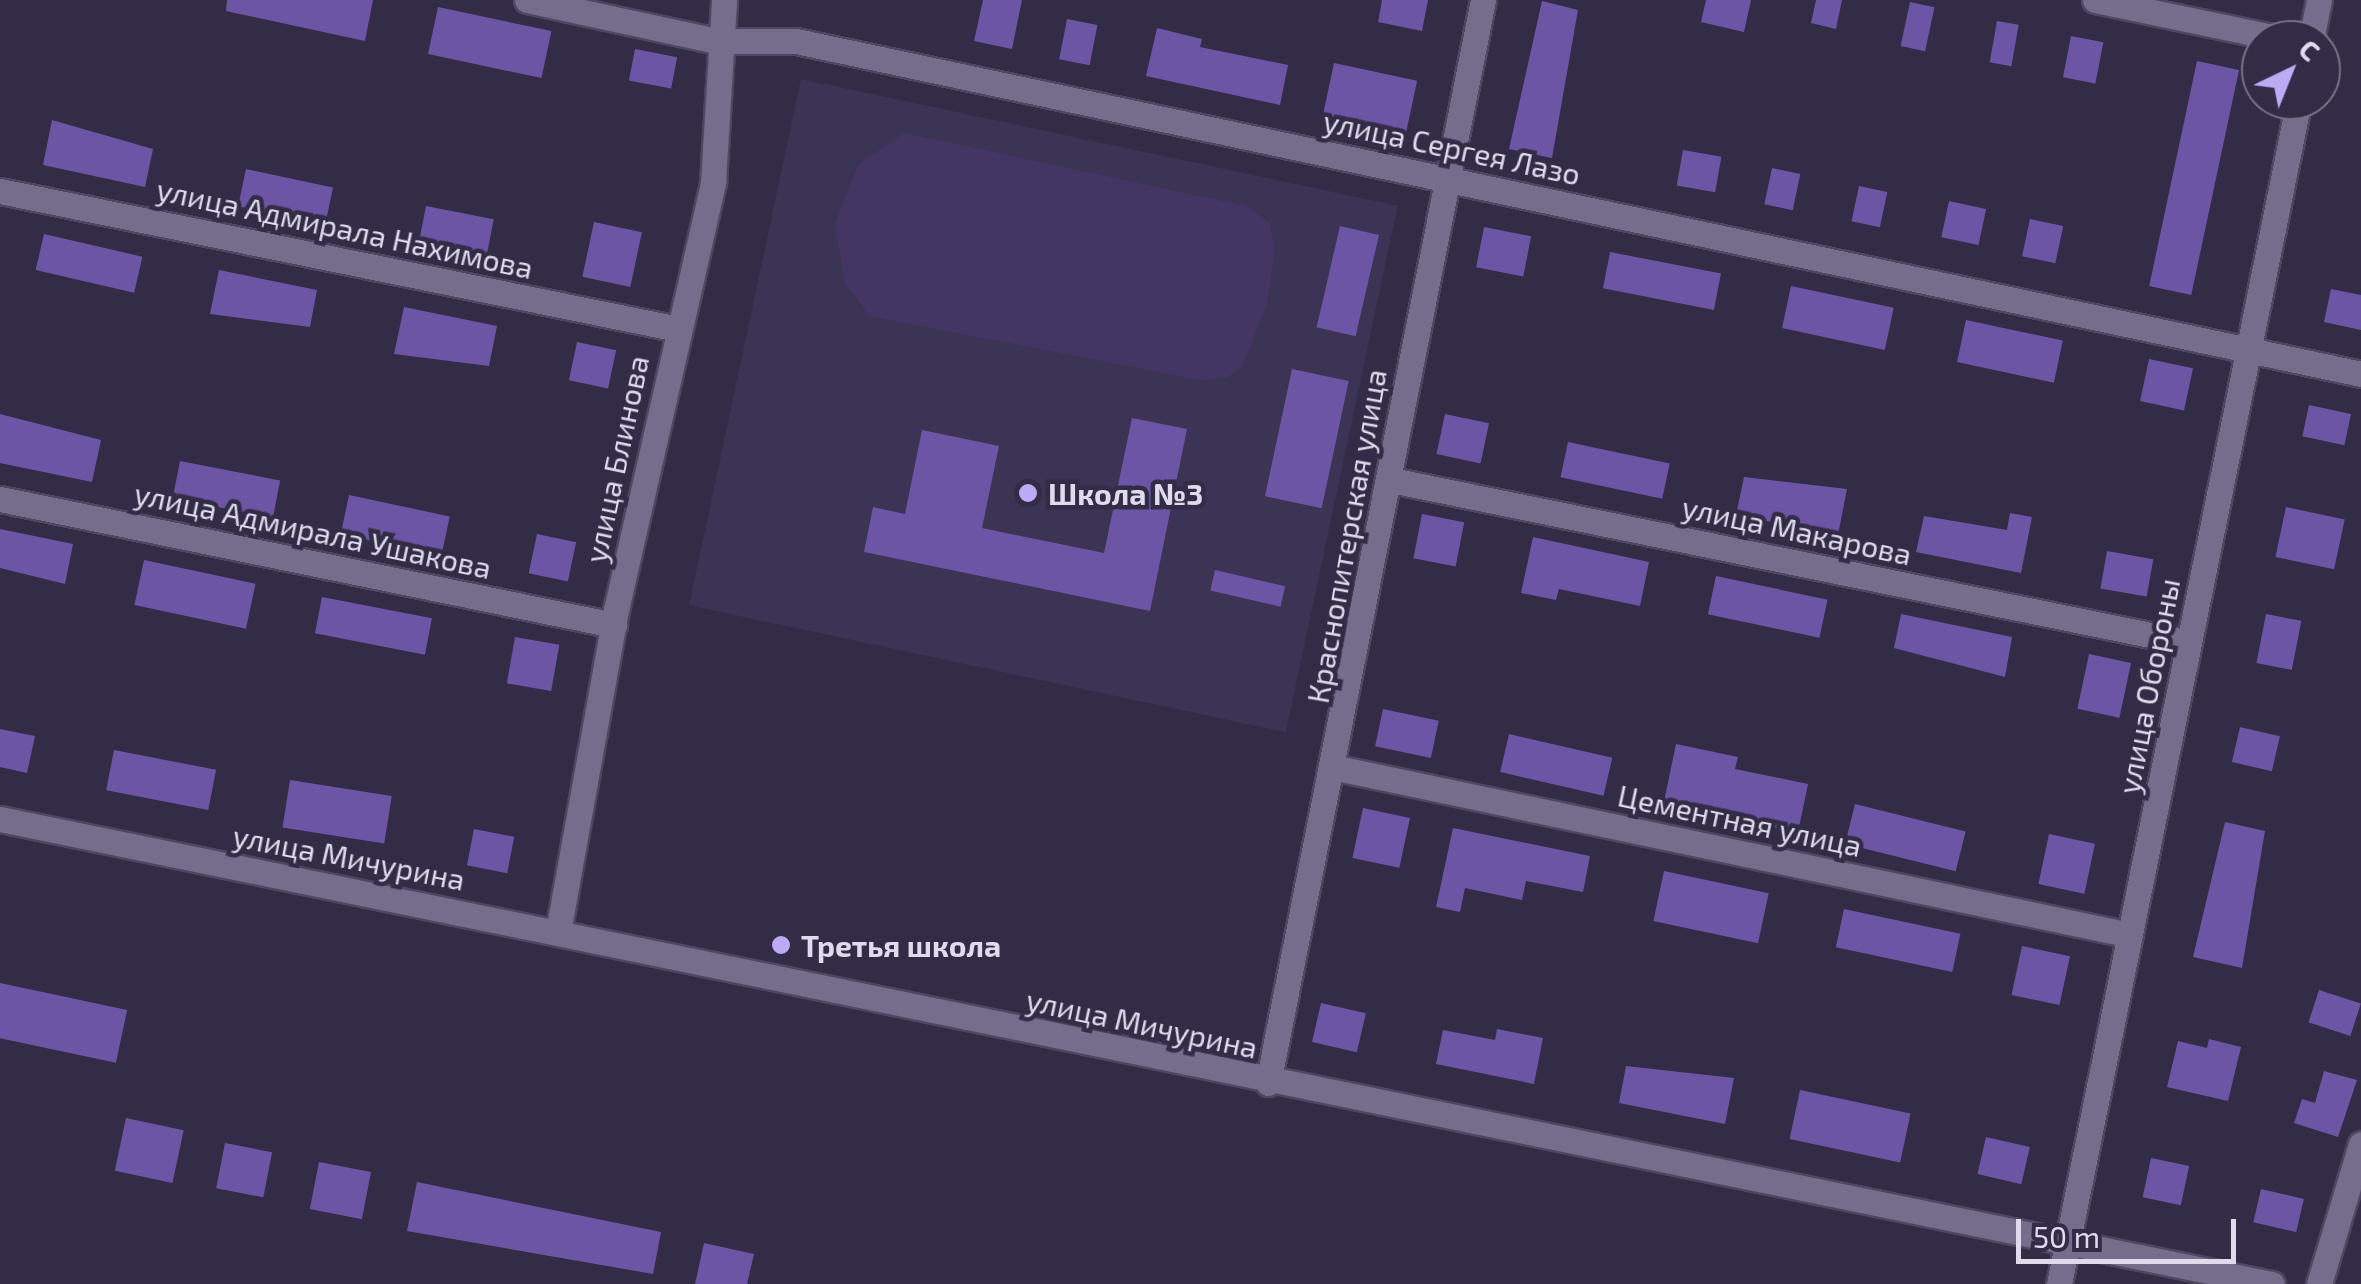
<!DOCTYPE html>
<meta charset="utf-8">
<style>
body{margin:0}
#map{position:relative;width:2361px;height:1284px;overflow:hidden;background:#322c46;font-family:"Exo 2",sans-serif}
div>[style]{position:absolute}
.built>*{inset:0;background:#3c3454;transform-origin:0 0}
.green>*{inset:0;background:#433664}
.building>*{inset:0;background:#6c55a5;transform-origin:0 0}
.roads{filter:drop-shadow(2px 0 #4d485e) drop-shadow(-2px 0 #4d485e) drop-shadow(0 2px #4d485e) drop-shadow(0 -2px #4d485e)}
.minor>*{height:25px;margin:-12.5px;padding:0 12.5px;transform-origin:12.5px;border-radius:12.5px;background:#746d8b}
.dots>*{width:28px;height:28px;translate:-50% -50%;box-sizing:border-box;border:5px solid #322c46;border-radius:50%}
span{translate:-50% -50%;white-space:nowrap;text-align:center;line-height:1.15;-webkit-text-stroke:9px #322c46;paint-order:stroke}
.street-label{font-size:30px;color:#dfdbec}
.poi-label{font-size:30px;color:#dfdbec;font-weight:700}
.left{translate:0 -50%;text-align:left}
.north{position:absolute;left:2241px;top:20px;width:100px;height:100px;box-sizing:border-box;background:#322c46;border:2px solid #777288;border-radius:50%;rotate:43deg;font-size:28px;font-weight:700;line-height:40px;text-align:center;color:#dfdbec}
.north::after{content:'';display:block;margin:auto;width:35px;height:45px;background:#bcaaf5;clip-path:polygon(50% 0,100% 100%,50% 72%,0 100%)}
.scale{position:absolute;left:2016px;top:1219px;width:220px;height:45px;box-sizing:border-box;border:5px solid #dfdbec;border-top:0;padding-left:12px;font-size:30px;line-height:35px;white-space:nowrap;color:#dfdbec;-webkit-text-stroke:8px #322c46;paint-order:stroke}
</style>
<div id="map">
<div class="built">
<i style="left:801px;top:79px;width:610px;height:538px;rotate:12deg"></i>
</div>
<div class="green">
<i style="clip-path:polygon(904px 133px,1246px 206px,1269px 222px,1275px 248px,1267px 304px,1242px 367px,1226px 378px,1200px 380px,870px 316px,845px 284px,835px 224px,858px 165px)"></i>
</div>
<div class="building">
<i style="clip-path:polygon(227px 0,373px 0,365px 41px,226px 11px)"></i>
<i style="clip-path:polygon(983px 0,1022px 0,1012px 49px,974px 41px)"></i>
<i style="clip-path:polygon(1382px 0,1428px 0,1422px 31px,1378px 22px)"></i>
<i style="clip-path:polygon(1706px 0,1751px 0,1744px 32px,1701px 22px)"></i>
<i style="clip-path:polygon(1816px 0,1842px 0,1836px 29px,1811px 23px)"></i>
<i style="clip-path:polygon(1542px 1px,1578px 10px,1552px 158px,1509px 149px)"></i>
<i style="left:1910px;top:2px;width:25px;height:45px;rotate:12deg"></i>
<i style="left:438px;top:7px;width:116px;height:48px;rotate:12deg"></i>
<i style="left:1067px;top:19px;width:31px;height:41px;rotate:11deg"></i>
<i style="left:1997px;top:21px;width:22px;height:42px;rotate:10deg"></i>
<i style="clip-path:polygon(1157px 28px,1202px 39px,1200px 47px,1288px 65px,1280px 105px,1146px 76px)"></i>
<i style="left:2071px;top:36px;width:33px;height:42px;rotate:11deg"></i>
<i style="left:635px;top:49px;width:43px;height:32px;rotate:11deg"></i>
<i style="left:2197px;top:61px;width:43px;height:230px;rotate:12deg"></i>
<i style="left:1334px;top:63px;width:85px;height:53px;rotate:12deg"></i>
<i style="clip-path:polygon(52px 120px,153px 149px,145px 187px,43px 165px)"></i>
<i style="left:1683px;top:150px;width:39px;height:36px;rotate:10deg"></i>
<i style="left:1772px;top:168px;width:29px;height:37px;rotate:12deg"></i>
<i style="left:246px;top:169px;width:89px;height:38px;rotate:12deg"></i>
<i style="left:1859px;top:186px;width:29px;height:36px;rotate:12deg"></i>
<i style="left:1949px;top:201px;width:38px;height:37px;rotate:12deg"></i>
<i style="left:426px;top:206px;width:69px;height:38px;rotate:11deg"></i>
<i style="left:2030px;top:219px;width:34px;height:38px;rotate:12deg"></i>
<i style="left:594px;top:222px;width:49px;height:56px;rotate:12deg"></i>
<i style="left:1340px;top:226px;width:40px;height:104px;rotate:13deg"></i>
<i style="left:1484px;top:227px;width:48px;height:41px;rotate:11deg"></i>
<i style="left:44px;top:234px;width:101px;height:37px;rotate:13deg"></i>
<i style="left:1610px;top:252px;width:113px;height:37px;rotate:11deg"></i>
<i style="clip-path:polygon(219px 270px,317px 290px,310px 327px,210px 314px)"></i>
<i style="left:1791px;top:286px;width:105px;height:43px;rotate:12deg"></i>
<i style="clip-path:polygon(2331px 289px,2361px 295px,2361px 330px,2324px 322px)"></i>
<i style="clip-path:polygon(404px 307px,497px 326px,489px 366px,394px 354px)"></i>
<i style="left:1966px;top:320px;width:99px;height:43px;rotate:12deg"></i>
<i style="left:577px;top:342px;width:40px;height:39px;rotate:12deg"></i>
<i style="left:2149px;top:359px;width:45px;height:43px;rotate:12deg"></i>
<i style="left:1292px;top:369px;width:58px;height:130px;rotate:12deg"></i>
<i style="left:2309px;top:405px;width:43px;height:32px;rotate:12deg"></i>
<i style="clip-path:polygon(0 414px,101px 440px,92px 482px,0 463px)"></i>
<i style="left:1445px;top:414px;width:45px;height:41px;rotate:12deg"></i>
<i style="clip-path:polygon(1132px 418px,1187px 429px,1150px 611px,864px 552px,873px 507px,905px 514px,922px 430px,999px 446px,982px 528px,1104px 553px)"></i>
<i style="left:1568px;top:442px;width:104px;height:36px;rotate:12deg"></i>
<i style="left:180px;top:461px;width:102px;height:38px;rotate:11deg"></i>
<i style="clip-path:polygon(1744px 477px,1847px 489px,1838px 535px,1736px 515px)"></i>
<i style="left:349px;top:495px;width:103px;height:40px;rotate:12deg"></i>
<i style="left:2286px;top:507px;width:60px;height:51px;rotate:12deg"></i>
<i style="clip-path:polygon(2010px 513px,2032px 517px,2021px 573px,1916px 552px,1924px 516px,2007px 530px)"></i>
<i style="left:1422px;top:514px;width:43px;height:45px;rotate:11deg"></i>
<i style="clip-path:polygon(0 529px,73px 544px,65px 584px,0 568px)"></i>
<i style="left:537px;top:534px;width:40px;height:40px;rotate:12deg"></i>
<i style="clip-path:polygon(1533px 537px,1649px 562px,1640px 606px,1559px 589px,1556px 600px,1521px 593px)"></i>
<i style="left:2107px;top:551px;width:47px;height:38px;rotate:10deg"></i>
<i style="left:144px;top:560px;width:114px;height:46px;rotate:12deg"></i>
<i style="left:1215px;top:570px;width:72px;height:21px;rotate:13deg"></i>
<i style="left:1716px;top:576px;width:114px;height:39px;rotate:12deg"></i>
<i style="left:322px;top:597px;width:112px;height:37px;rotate:11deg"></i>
<i style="clip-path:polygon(1901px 614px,2012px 637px,2005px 677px,1894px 648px)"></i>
<i style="left:2266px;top:614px;width:36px;height:50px;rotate:11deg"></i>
<i style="left:515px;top:637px;width:45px;height:47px;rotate:10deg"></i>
<i style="left:2089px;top:654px;width:43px;height:56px;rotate:12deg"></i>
<i style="left:1383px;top:709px;width:57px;height:38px;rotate:12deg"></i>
<i style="left:2240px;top:727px;width:41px;height:36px;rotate:13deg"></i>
<i style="clip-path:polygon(0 729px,35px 736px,27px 773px,0 767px)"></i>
<i style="left:1509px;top:734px;width:106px;height:39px;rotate:13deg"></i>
<i style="clip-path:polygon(1676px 744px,1738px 757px,1735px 769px,1808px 784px,1798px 832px,1663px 806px)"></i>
<i style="left:114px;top:750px;width:104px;height:41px;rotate:11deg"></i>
<i style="left:290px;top:780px;width:103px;height:48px;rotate:9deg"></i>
<i style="left:1855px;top:804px;width:114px;height:41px;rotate:14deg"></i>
<i style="left:1363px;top:808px;width:48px;height:51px;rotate:12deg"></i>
<i style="clip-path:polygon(2225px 822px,2265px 831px,2242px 968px,2193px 957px)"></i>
<i style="clip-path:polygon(1453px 828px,1590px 856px,1583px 892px,1526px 881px,1522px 900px,1465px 888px,1460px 912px,1436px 907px)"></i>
<i style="left:474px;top:829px;width:41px;height:37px;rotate:11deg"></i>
<i style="left:2049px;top:834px;width:47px;height:51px;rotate:12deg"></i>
<i style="left:1664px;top:871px;width:107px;height:51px;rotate:12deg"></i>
<i style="left:1844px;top:909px;width:119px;height:39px;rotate:12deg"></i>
<i style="left:2022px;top:946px;width:49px;height:50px;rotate:12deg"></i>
<i style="left:0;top:983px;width:130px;height:54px;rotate:12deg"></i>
<i style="left:2319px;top:990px;width:44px;height:34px;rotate:18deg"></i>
<i style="left:1321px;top:1003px;width:46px;height:40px;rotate:13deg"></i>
<i style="clip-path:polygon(1497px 1029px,1543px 1038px,1534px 1084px,1436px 1064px,1443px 1030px,1495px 1040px)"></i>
<i style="clip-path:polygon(2209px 1039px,2241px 1047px,2228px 1101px,2167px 1087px,2178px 1041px,2207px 1048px)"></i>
<i style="clip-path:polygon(1626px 1066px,1734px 1078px,1725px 1124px,1619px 1103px)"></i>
<i style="clip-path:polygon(2324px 1071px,2357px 1080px,2338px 1137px,2294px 1123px,2302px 1099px,2315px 1103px)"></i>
<i style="left:1800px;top:1090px;width:113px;height:50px;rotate:12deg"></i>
<i style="left:126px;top:1118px;width:59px;height:54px;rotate:12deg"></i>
<i style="left:1986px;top:1137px;width:45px;height:38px;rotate:13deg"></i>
<i style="left:225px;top:1143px;width:48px;height:46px;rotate:11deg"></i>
<i style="left:2151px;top:1158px;width:39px;height:40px;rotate:12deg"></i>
<i style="left:319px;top:1162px;width:53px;height:48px;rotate:11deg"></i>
<i style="clip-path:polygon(417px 1182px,661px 1232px,653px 1274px,407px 1231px)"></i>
<i style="left:2261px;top:1189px;width:44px;height:34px;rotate:13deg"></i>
<i style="clip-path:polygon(704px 1243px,754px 1254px,747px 1284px,695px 1284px)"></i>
</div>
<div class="roads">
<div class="minor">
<i style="left:527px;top:0;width:193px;rotate:12.2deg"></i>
<i style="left:716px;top:41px;width:80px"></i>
<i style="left:796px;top:41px;width:1600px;rotate:12.01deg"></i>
<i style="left:2095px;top:0;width:196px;rotate:11.8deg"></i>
<i style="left:2311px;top:40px;width:41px;rotate:-78.7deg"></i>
<i style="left:0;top:191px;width:692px;rotate:11.5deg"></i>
<i style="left:1391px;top:480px;width:814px;rotate:11.54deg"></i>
<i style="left:0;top:499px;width:627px;rotate:11.6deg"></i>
<i style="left:1337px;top:768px;width:810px;rotate:11.89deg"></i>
<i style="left:0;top:819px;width:2319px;rotate:11.57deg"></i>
<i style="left:558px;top:932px;width:327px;rotate:-79.8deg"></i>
<i style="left:616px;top:610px;width:439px;rotate:-77.2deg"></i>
<i style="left:713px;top:182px;width:182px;rotate:-86.5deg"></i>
<i style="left:1268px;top:1083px;width:1104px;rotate:-78.77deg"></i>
<i style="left:2059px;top:1284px;width:1208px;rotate:-78.54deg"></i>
<i style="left:2319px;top:1284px;width:146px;rotate:-73.3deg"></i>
</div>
</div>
<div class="dots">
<i style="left:1028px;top:493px;background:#bcaaf5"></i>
<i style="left:781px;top:945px;background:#bcaaf5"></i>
</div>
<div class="street-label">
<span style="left:1452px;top:147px;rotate:12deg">улица Сергея Лазо</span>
<span style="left:345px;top:228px;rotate:12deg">улица Адмирала Нахимова</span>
<span style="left:616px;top:459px;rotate:-78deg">улица Блинова</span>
<span style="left:313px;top:530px;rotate:12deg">улица Адмирала Ушакова</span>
<span style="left:1797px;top:530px;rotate:12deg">улица Макарова</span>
<span style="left:1346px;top:536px;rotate:-80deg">Краснопитерская улица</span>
<span style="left:2148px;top:686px;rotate:-79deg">улица Обороны</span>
<span style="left:1740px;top:820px;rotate:12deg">Цементная улица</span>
<span style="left:349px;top:857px;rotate:11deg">улица Мичурина</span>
<span style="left:1142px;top:1023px;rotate:12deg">улица Мичурина</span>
</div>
<div class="poi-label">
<span class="left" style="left:1048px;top:493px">Школа №3</span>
<span class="left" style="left:801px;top:945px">Третья школа</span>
</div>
<div class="north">С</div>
<div class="scale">50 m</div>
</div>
